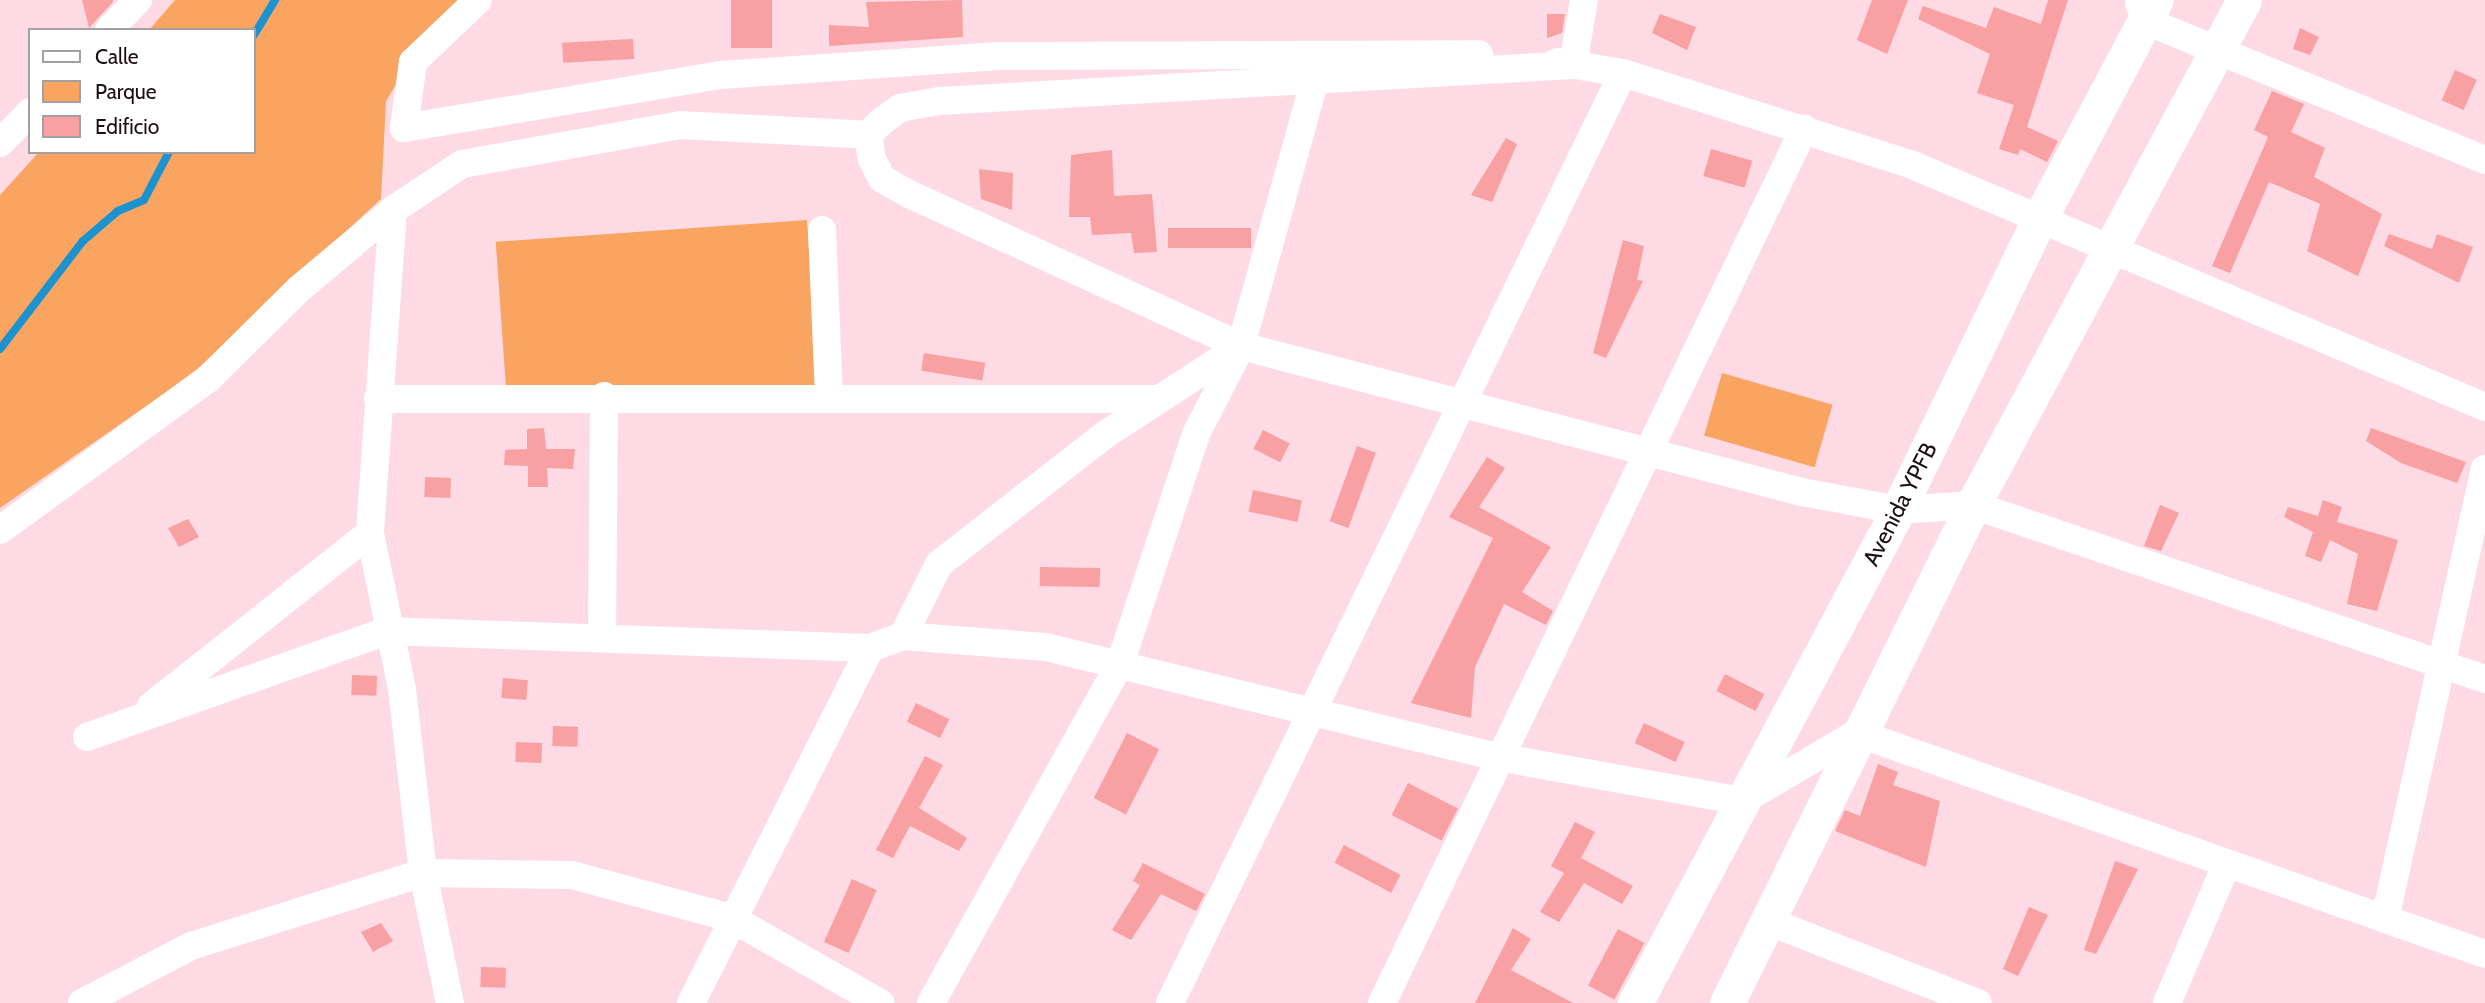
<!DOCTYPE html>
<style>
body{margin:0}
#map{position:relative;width:2485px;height:1003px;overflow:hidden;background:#fedae5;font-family:Cabin,sans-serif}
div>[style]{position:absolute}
.green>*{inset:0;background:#f9a461;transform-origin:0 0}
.stream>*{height:8px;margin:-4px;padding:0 4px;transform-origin:4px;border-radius:4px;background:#1c92ce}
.building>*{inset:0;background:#f8a0a2;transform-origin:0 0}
.minor>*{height:28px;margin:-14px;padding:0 14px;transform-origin:14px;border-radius:14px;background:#fff}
.tertiary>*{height:35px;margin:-17.5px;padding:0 17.5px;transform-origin:17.5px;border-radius:17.5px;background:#fff}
span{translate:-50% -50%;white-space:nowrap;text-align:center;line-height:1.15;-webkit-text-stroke:7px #fff;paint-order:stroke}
.street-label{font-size:23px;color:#1d0f14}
.legend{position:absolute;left:28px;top:28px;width:228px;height:126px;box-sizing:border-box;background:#fff;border:2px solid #a59fa1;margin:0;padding:9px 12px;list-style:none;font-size:21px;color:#1d0f14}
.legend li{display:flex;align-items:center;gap:14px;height:35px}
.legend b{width:35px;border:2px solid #a59fa1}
</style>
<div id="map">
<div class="green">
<i style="clip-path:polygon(175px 0,472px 0,409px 63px,386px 101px,381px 199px,192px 374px,0 508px,0 195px,39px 152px,254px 152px,254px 30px,149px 30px)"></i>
<i style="left:807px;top:220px;width:170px;height:312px;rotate:86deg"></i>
<i style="left:1722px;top:373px;width:115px;height:65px;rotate:16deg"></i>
</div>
<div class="stream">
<i style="left:254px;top:35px;width:41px;rotate:-59deg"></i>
<i style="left:0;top:349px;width:136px;rotate:-52.5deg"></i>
<i style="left:83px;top:241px;width:46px;rotate:-40.6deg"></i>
<i style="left:118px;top:211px;width:28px;rotate:-23deg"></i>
<i style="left:144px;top:200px;width:54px;rotate:-62.5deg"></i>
</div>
<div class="building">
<i style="clip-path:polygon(82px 0,113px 0,113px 2px,89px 28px)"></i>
<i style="left:731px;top:0;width:41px;height:48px"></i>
<i style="clip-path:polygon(962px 0,963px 37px,829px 46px,829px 25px,869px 27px,866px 2px)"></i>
<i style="clip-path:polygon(1872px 0,1908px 0,1887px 54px,1857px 40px)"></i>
<i style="clip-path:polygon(2048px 0,2068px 0,2027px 127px,2058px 141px,2047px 162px,2020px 149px,2018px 155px,1999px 149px,2014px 105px,1977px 93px,1990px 54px,1918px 19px,1923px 6px,1986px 28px,1994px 7px,2041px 24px)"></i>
<i style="clip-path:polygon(1547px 14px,1565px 14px,1562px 33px,1547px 38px)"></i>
<i style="clip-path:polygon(1660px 14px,1696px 27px,1687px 50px,1652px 33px)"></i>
<i style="clip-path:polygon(2300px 28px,2319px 37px,2310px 55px,2293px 49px)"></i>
<i style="left:633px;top:39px;width:20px;height:71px;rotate:87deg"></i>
<i style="left:2455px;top:70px;width:24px;height:33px;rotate:24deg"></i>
<i style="clip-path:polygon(2272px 91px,2304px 104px,2291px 132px,2325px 148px,2314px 177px,2382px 214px,2358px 276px,2307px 251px,2320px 204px,2269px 182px,2230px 273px,2212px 266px,2268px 137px,2254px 130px)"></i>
<i style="clip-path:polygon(1506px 138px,1517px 144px,1492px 202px,1471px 195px)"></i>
<i style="left:1711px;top:149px;width:43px;height:28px;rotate:16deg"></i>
<i style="clip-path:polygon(1112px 150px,1114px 196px,1152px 194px,1157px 252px,1134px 253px,1131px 233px,1092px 235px,1090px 217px,1069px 217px,1071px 155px)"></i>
<i style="clip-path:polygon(979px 169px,1013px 173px,1012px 210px,981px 199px)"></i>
<i style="left:1251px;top:228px;width:20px;height:83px;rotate:90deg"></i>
<i style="clip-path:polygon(2389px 234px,2432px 249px,2437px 234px,2473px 247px,2459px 283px,2384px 246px)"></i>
<i style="clip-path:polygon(1623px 240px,1644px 246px,1637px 280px,1643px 281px,1606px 358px,1593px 353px)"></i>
<i style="left:924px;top:353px;width:62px;height:18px;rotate:9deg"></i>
<i style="clip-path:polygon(544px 428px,546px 449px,575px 449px,573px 469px,547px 468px,548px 487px,528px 487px,528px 466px,504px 465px,505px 450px,527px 449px,527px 429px)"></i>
<i style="clip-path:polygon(2371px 428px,2466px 462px,2457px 483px,2401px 463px,2366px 441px)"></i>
<i style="left:1263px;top:430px;width:30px;height:21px;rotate:27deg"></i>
<i style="left:1357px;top:446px;width:20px;height:80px;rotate:20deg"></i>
<i style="clip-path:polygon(1487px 457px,1505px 468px,1479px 507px,1551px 547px,1522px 592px,1553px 611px,1546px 625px,1504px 604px,1475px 667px,1471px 718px,1411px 703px,1493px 538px,1449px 517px)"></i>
<i style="left:425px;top:477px;width:26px;height:20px;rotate:2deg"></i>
<i style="left:1253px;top:490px;width:50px;height:22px;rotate:12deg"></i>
<i style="clip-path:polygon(2323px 500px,2342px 507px,2337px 522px,2398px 540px,2377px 611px,2347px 604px,2358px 554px,2330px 540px,2321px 562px,2305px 556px,2313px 532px,2284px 517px,2288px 507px,2318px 516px)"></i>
<i style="clip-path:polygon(2160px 505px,2179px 513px,2161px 551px,2144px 546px)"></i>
<i style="clip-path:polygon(188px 519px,199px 537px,179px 547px,168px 528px)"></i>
<i style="left:1040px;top:567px;width:60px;height:19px;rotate:1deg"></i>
<i style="left:1725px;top:674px;width:44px;height:19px;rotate:27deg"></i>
<i style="left:352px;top:675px;width:25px;height:20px;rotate:2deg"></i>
<i style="left:503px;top:678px;width:25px;height:20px;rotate:5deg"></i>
<i style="left:916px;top:703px;width:37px;height:21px;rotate:26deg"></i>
<i style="left:1644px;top:723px;width:45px;height:22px;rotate:25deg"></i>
<i style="left:553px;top:726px;width:25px;height:20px;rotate:2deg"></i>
<i style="left:1127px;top:733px;width:36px;height:73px;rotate:27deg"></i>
<i style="left:516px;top:742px;width:26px;height:20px;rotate:2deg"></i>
<i style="clip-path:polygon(925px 756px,943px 765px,919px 808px,967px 838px,959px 851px,910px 826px,893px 858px,876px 850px)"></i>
<i style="clip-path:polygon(1878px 764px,1898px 772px,1893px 785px,1940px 801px,1926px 867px,1835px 831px,1845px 810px,1860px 816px)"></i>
<i style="left:1408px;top:783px;width:56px;height:36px;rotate:27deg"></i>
<i style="clip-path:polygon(1575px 822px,1595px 832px,1581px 858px,1633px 886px,1622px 904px,1584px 883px,1559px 922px,1540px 912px,1564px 873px,1551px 866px)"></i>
<i style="left:1344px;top:845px;width:64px;height:20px;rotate:28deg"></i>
<i style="clip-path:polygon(2115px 861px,2138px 869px,2096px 954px,2084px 950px)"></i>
<i style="clip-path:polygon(1143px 863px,1205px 894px,1196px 911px,1161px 894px,1131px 940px,1112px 930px,1140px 885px,1133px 881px)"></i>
<i style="left:852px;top:879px;width:27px;height:69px;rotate:24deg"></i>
<i style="clip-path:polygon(2029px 907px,2048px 915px,2018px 976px,2003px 969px)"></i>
<i style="clip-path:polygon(381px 923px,393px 941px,373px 952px,361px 932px)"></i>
<i style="clip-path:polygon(1513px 928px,1531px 939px,1511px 970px,1573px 1003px,1475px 1003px)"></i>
<i style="left:1618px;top:929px;width:30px;height:64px;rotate:28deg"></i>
<i style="left:481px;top:967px;width:25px;height:20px;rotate:2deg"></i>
</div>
<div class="minor">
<i style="left:478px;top:0;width:90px;rotate:136.4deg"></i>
<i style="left:413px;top:62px;width:67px;rotate:97.8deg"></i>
<i style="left:404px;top:128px;width:321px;rotate:-9.5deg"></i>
<i style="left:721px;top:75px;width:282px;rotate:-3.9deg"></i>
<i style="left:1002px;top:56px;width:477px;rotate:-0.2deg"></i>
<i style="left:1584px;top:0;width:66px;rotate:99.6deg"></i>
<i style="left:1573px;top:65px;width:635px;rotate:176.75deg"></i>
<i style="left:939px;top:101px;width:40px;rotate:170deg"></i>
<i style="left:900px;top:108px;width:24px;rotate:144deg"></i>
<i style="left:881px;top:122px;width:18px;rotate:135deg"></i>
<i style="left:868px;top:135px;width:24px;rotate:81deg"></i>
<i style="left:872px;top:159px;width:22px;rotate:63deg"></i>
<i style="left:882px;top:179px;width:31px;rotate:29deg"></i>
<i style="left:909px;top:194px;width:365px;rotate:24.6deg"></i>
<i style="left:1241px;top:346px;width:580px;rotate:14.59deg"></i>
<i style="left:1802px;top:492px;width:98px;rotate:10.6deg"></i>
<i style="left:1898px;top:510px;width:75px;rotate:-3.8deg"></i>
<i style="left:1973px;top:505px;width:541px;rotate:18.77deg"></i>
<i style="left:2139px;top:3px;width:19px;rotate:69deg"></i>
<i style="left:2146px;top:21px;width:366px;rotate:22.3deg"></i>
<i style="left:109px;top:30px;width:42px;rotate:-46deg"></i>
<i style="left:1557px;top:62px;width:67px;rotate:9.5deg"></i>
<i style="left:1623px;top:73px;width:301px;rotate:17.6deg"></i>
<i style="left:1910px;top:164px;width:624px;rotate:22.91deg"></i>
<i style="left:0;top:143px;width:43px;rotate:-45.9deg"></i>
<i style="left:393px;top:210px;width:324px;rotate:94.1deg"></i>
<i style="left:370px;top:533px;width:159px;rotate:78.4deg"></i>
<i style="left:402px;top:689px;width:185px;rotate:83.5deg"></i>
<i style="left:423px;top:873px;width:133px;rotate:78.3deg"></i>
<i style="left:822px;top:230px;width:168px;rotate:87.6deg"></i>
<i style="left:1241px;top:346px;width:161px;rotate:146.9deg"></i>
<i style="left:1106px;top:434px;width:212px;rotate:142.1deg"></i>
<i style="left:939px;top:564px;width:80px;rotate:116.6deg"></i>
<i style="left:903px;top:636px;width:143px;rotate:4.4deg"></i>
<i style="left:1046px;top:647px;width:470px;rotate:13.7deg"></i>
<i style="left:1503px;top:758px;width:243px;rotate:10.2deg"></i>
<i style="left:1742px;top:801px;width:134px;rotate:-30.6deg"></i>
<i style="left:1857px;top:733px;width:666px;rotate:19.39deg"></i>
<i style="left:378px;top:399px;width:781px"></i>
<i style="left:0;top:530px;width:257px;rotate:-36deg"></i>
<i style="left:208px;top:379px;width:128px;rotate:-44.7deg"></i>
<i style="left:299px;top:289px;width:123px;rotate:-40deg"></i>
<i style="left:393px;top:210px;width:83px;rotate:-33.7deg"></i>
<i style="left:462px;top:164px;width:221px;rotate:-10.1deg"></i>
<i style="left:680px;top:125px;width:188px;rotate:3deg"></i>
<i style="left:602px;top:638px;width:242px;rotate:-89.5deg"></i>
<i style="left:151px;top:706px;width:279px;rotate:-38.3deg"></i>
<i style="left:87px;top:737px;width:317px;rotate:-19.5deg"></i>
<i style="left:386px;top:631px;width:484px;rotate:2deg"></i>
<i style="left:870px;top:648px;width:35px;rotate:-20deg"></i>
<i style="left:2385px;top:919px;width:461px;rotate:-77.5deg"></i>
<i style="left:1770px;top:922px;width:223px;rotate:21.3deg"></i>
<i style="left:82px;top:1003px;width:123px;rotate:-27.6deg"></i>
<i style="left:191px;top:946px;width:243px;rotate:-17.5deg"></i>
<i style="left:423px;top:873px;width:149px;rotate:0.8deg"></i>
<i style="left:572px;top:875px;width:165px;rotate:15.1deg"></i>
<i style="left:731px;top:918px;width:172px;rotate:29.7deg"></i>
<i style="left:691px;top:1003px;width:398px;rotate:-63.2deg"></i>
<i style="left:931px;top:1003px;width:388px;rotate:-60.9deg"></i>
<i style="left:1120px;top:664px;width:242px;rotate:-71.7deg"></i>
<i style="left:1196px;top:434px;width:99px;rotate:-62.9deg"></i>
<i style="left:1241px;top:346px;width:274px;rotate:-74.5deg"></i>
<i style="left:1170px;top:1003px;width:1034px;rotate:-64.03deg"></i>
<i style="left:1382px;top:1003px;width:971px;rotate:-64.23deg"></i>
<i style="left:2167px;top:1003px;width:152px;rotate:-66.8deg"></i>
</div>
<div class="tertiary">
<i style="left:1635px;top:1003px;width:559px;rotate:-61.92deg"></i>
<i style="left:1898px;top:510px;width:329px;rotate:-64.1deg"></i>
<i style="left:2042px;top:214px;width:242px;rotate:-62deg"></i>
<i style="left:1727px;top:1003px;width:555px;rotate:-63.71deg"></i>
<i style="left:1973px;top:505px;width:573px;rotate:-61.78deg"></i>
</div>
<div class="street-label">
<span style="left:1900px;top:504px;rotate:-63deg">Avenida YPFB</span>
</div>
<ul class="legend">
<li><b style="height:9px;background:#fff"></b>Calle</li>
<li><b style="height:19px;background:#f9a461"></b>Parque</li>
<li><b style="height:19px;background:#f8a0a2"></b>Edificio</li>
</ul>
</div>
